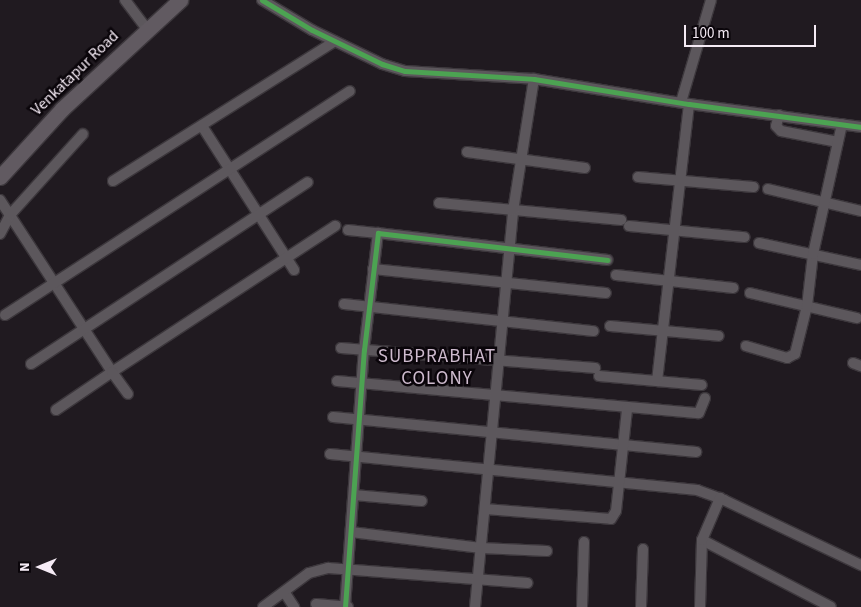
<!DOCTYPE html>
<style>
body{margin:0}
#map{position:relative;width:861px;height:607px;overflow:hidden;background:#201a20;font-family:"Source Sans 3",sans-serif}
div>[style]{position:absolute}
.roads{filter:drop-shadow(1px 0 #3c373c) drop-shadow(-1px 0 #3c373c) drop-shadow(0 1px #3c373c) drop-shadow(0 -1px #3c373c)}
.street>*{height:10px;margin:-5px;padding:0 5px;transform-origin:5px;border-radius:5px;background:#5c575c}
.secondary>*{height:15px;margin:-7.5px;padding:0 7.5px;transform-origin:7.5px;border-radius:7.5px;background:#615a61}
.cycleway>*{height:5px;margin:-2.5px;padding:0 2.5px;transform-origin:2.5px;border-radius:2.5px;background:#4ca352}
span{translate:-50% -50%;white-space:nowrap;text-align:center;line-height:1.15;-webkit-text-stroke:5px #0a050a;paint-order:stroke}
.street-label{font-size:16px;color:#f5ebf5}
.quarter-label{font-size:19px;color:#cebbce;letter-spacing:1px}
.north{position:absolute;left:15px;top:542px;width:50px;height:50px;-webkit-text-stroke:4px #0a050a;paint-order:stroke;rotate:270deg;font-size:14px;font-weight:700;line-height:20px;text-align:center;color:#f5ebf5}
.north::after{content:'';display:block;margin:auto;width:18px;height:22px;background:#f5ebf5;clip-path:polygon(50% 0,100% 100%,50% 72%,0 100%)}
.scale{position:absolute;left:684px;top:25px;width:132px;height:22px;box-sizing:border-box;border:2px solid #f5ebf5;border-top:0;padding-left:6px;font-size:15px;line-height:18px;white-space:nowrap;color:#f5ebf5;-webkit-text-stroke:4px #0a050a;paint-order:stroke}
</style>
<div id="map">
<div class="roads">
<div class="street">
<i style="left:125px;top:0;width:36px;rotate:53deg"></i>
<i style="left:262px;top:0;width:58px;rotate:31deg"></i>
<i style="left:312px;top:30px;width:78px;rotate:25.9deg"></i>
<i style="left:382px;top:64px;width:24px;rotate:17deg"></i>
<i style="left:405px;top:71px;width:129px;rotate:3.5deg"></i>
<i style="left:534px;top:79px;width:157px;rotate:9.2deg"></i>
<i style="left:689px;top:104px;width:174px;rotate:7.6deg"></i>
<i style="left:681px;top:102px;width:106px;rotate:-73.6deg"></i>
<i style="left:779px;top:115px;width:11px;rotate:105deg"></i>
<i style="left:776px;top:126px;width:7px;rotate:45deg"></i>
<i style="left:781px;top:131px;width:58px;rotate:10.9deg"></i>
<i style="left:202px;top:126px;width:171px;rotate:57.4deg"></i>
<i style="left:467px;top:152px;width:119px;rotate:7.7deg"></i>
<i style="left:638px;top:177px;width:116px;rotate:4.9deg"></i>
<i style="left:113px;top:181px;width:262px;rotate:-32.2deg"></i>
<i style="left:768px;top:189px;width:96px;rotate:13.3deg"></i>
<i style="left:0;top:200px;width:205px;rotate:56.9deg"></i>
<i style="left:112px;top:372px;width:267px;rotate:-33.2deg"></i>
<i style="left:439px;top:203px;width:183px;rotate:5.3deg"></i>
<i style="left:629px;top:226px;width:116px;rotate:5.5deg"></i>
<i style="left:348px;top:230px;width:30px;rotate:6deg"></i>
<i style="left:0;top:234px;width:21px;rotate:-62deg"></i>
<i style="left:10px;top:215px;width:109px;rotate:-48deg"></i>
<i style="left:759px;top:243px;width:104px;rotate:12.2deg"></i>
<i style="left:373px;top:269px;width:234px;rotate:5.9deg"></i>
<i style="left:616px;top:275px;width:118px;rotate:6.3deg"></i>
<i style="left:750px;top:293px;width:110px;rotate:13.2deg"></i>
<i style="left:344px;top:304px;width:251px;rotate:6.2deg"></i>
<i style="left:5px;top:315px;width:411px;rotate:-33deg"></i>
<i style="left:610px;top:326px;width:109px;rotate:5.2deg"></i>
<i style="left:746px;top:346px;width:43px;rotate:16.3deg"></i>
<i style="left:787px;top:358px;width:9px;rotate:-27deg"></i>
<i style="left:795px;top:354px;width:49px;rotate:-76deg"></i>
<i style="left:807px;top:306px;width:52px;rotate:-83.4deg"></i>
<i style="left:813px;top:254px;width:133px;rotate:-77.4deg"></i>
<i style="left:341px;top:348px;width:255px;rotate:4.5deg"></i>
<i style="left:853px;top:363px;width:9px;rotate:21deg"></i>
<i style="left:31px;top:364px;width:331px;rotate:-33.3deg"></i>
<i style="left:599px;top:376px;width:103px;rotate:5deg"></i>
<i style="left:337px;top:381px;width:363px;rotate:5.1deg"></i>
<i style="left:699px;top:413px;width:16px;rotate:-68deg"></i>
<i style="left:657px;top:381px;width:279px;rotate:-83.4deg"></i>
<i style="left:56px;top:410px;width:68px;rotate:-34.2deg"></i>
<i style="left:112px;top:372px;width:27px;rotate:54deg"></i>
<i style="left:333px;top:417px;width:365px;rotate:5.5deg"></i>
<i style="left:330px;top:454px;width:369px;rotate:5.6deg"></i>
<i style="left:697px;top:490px;width:29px;rotate:20deg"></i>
<i style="left:724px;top:500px;width:152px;rotate:25.4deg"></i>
<i style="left:354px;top:495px;width:68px;rotate:5deg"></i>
<i style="left:485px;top:509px;width:126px;rotate:4.5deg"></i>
<i style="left:611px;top:519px;width:9px;rotate:-58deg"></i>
<i style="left:616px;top:511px;width:103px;rotate:-83.8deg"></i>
<i style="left:351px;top:532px;width:131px;rotate:7deg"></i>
<i style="left:481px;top:548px;width:66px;rotate:2.6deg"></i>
<i style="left:702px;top:540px;width:145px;rotate:27.4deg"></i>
<i style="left:285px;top:593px;width:17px;rotate:57deg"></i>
<i style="left:316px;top:604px;width:32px;rotate:5deg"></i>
<i style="left:263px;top:607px;width:57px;rotate:-36.5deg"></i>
<i style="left:309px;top:573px;width:20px;rotate:-15deg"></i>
<i style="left:328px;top:568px;width:200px;rotate:4.3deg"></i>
<i style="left:345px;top:607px;width:258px;rotate:-85.8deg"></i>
<i style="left:364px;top:350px;width:118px;rotate:-83.2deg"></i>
<i style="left:378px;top:233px;width:231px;rotate:6.7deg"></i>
<i style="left:475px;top:607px;width:398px;rotate:-84.5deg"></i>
<i style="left:513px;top:211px;width:134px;rotate:-81deg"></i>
<i style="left:582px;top:607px;width:65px;rotate:-88.2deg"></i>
<i style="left:641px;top:607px;width:58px;rotate:-88deg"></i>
<i style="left:700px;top:607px;width:67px;rotate:-88.3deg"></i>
<i style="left:702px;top:540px;width:46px;rotate:-66.8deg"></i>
</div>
<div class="secondary">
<i style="left:0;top:177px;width:92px;rotate:-47.6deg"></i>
<i style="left:62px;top:109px;width:161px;rotate:-42.7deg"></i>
</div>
</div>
<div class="cycleway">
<i style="left:262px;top:0;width:58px;rotate:31deg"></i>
<i style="left:312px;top:30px;width:78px;rotate:25.9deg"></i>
<i style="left:382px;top:64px;width:24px;rotate:17deg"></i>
<i style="left:405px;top:71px;width:129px;rotate:3.5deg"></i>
<i style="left:534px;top:79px;width:157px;rotate:9.2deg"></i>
<i style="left:689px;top:104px;width:174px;rotate:7.6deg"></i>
<i style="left:345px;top:607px;width:258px;rotate:-85.8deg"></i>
<i style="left:364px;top:350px;width:118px;rotate:-83.2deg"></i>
<i style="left:378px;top:233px;width:231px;rotate:6.7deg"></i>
</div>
<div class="street-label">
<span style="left:75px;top:73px;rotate:-44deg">Venkatapur Road</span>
</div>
<div class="quarter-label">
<span style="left:437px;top:368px">SUBPRABHAT<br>COLONY</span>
</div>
<div class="north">N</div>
<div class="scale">100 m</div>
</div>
